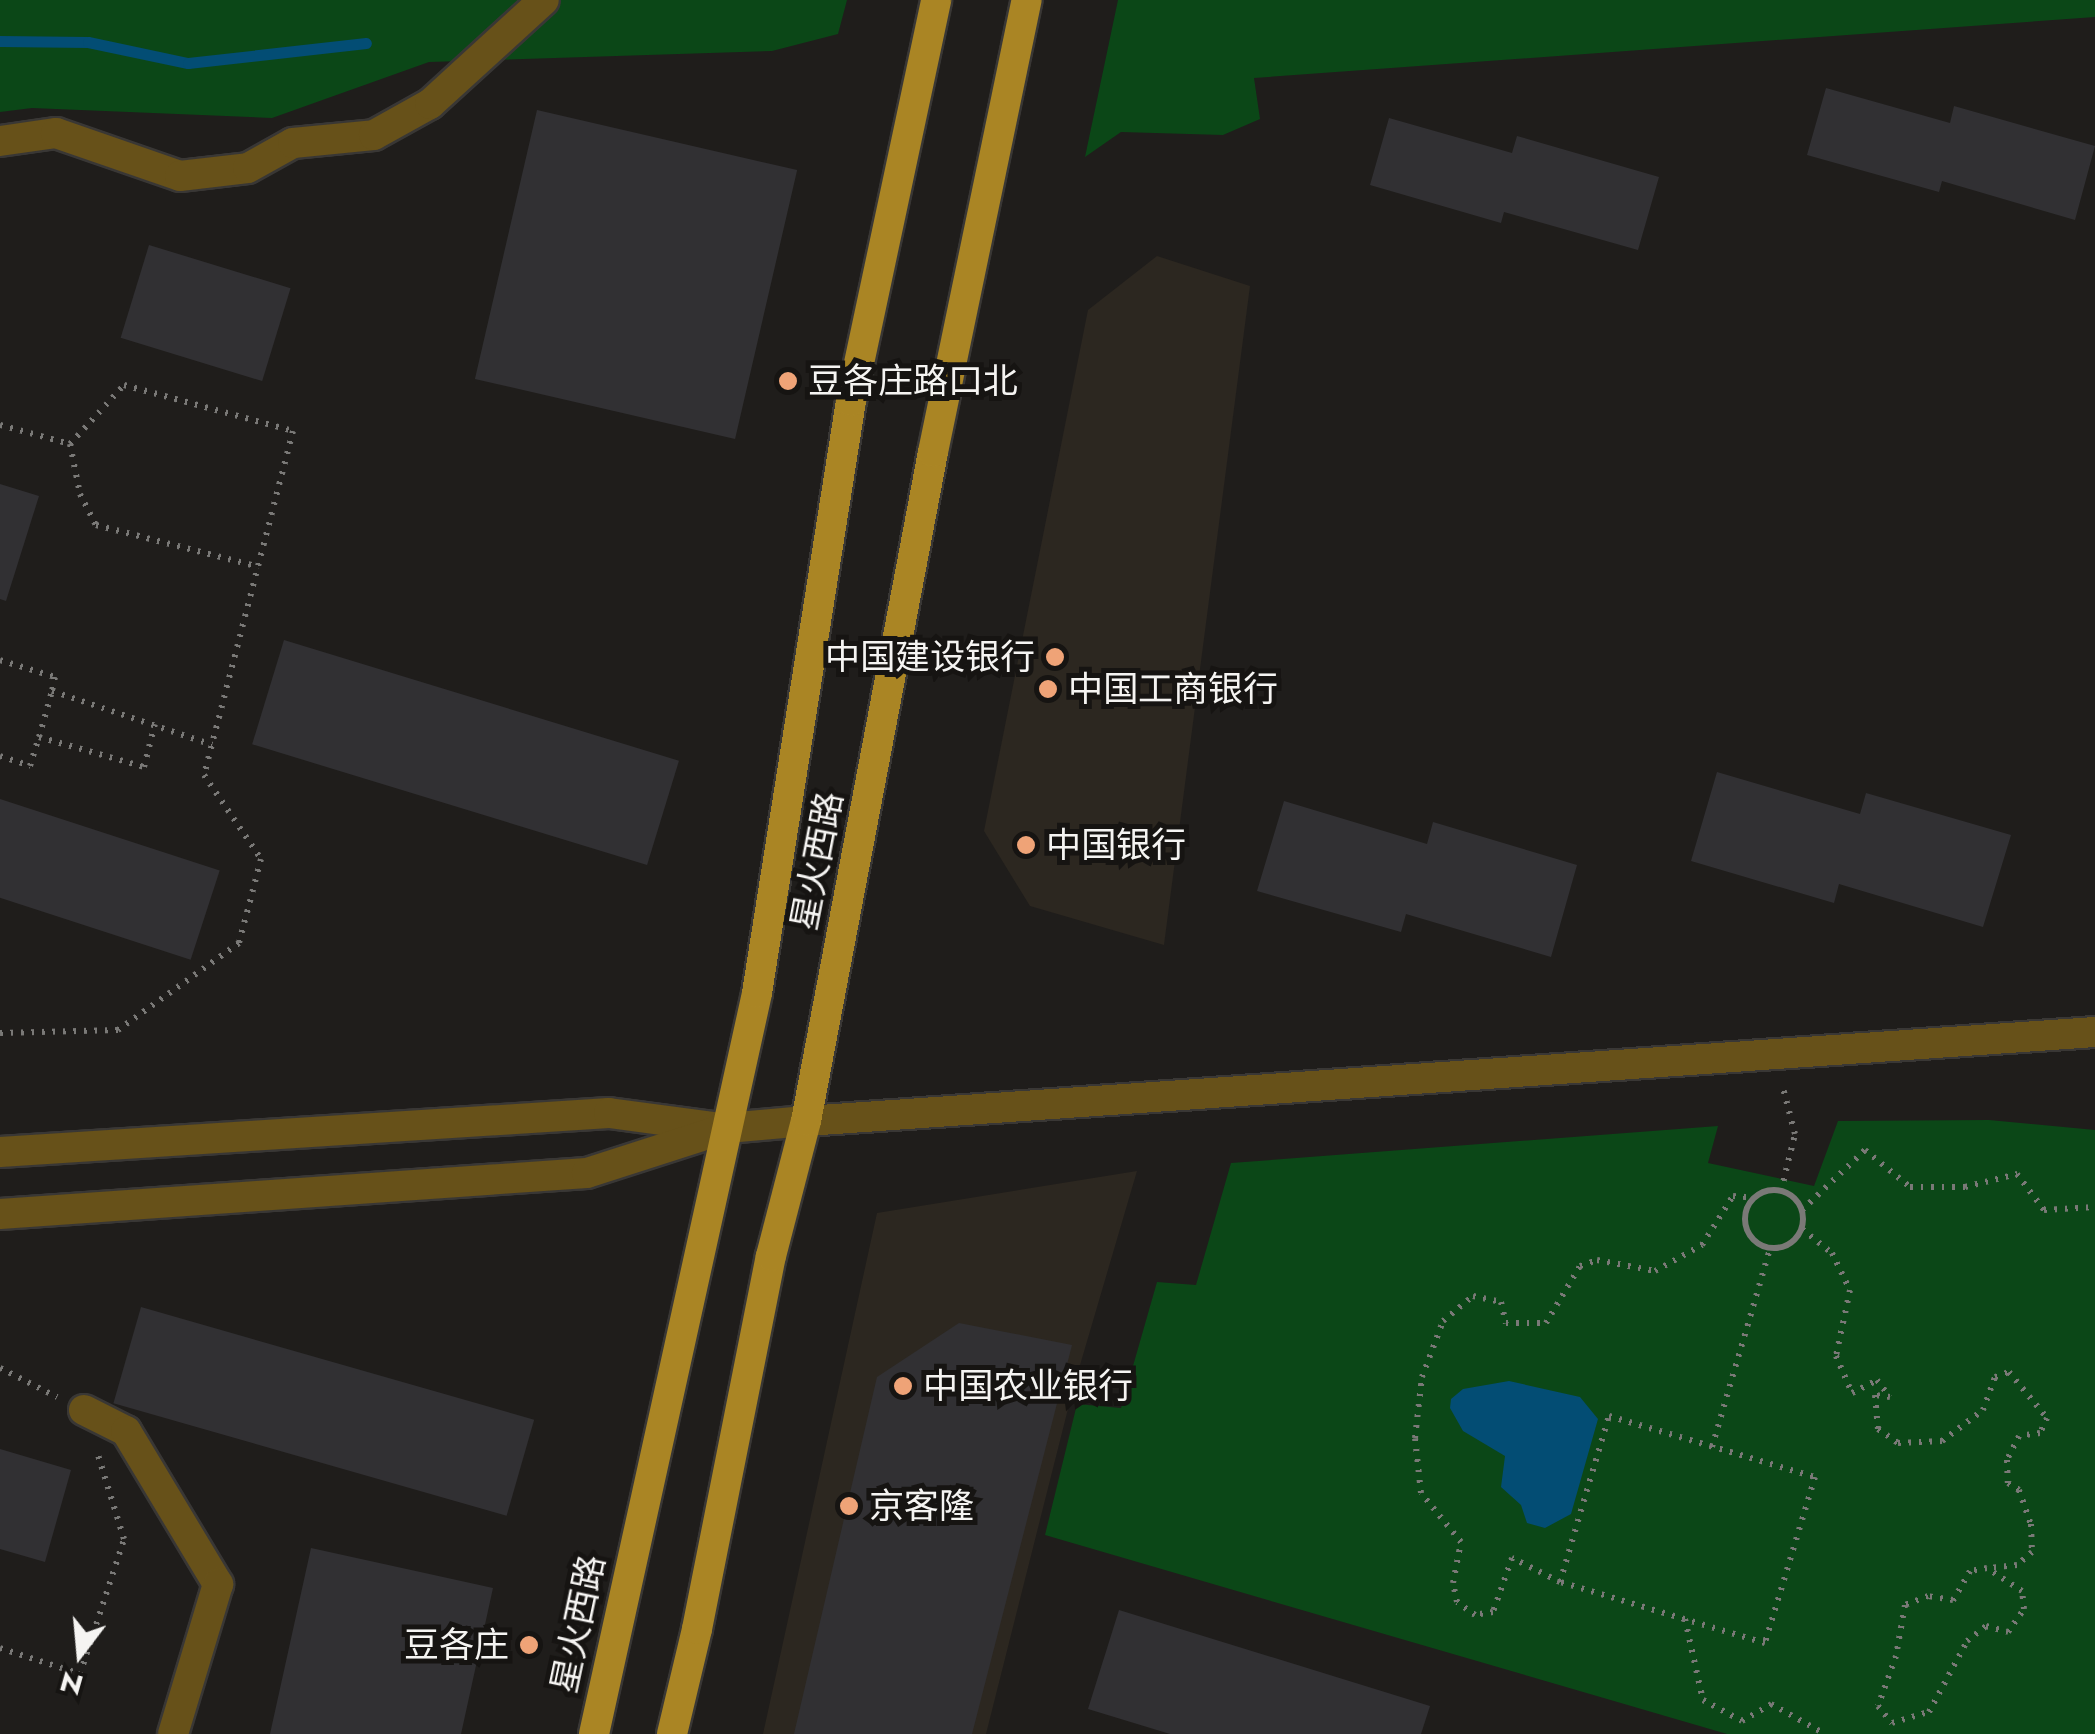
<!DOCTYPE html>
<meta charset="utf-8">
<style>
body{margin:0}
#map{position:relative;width:2095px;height:1734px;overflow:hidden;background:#1f1d1b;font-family:Jost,"Noto Sans SC",sans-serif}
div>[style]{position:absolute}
.built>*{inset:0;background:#2c2720}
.green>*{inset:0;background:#0b4717}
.water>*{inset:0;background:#034d74}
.stream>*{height:11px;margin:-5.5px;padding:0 5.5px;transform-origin:5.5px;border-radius:5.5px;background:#034d74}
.building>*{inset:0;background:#313033;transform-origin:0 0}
.path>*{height:6px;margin-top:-3px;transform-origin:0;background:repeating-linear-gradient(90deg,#7a7977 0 2.5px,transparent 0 10.5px)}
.path>.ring{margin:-3px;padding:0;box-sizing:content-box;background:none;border:6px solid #7a7977;border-radius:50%}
.roads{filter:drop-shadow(2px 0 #393735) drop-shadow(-2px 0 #393735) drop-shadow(0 2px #393735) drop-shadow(0 -2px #393735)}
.minor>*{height:30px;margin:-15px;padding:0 15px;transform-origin:15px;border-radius:15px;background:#675119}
.major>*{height:30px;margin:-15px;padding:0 15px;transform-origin:15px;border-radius:15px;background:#aa8524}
.dots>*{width:28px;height:28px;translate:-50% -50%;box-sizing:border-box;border:5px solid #161412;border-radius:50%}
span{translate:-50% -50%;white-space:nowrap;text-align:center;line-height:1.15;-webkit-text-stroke:10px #161412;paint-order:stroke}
.poi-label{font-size:35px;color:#f5f4f2}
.left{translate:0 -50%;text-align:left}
.right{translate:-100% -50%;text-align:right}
.street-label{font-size:35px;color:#f5f4f2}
.north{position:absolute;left:30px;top:1604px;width:100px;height:100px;-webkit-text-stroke:8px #161412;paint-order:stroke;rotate:196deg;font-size:28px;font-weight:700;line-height:40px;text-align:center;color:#f5f4f2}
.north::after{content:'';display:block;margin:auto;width:35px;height:45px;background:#f5f4f2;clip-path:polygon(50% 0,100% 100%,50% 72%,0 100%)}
</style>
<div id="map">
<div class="built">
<i style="clip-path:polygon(1157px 256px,1250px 286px,1164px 945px,1030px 906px,984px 831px,1088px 310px)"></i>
<i style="clip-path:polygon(1137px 1171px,1073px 1389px,986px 1734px,763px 1734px,877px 1213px)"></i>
</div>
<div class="green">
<i style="clip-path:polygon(0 0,847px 0,838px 34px,772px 51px,429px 62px,272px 118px,32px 108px,0 112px)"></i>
<i style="clip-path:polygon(1118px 0,2095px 0,2095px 17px,1254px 78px,1260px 119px,1223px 135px,1121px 132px,1085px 157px)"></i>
<i style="clip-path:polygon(1989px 1120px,2095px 1130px,2095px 1734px,1727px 1734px,1045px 1535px,1077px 1404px,1121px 1408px,1157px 1282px,1196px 1285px,1231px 1163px,1718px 1126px,1708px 1163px,1814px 1186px,1838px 1121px)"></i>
</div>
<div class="water">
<i style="clip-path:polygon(1509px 1381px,1580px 1397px,1598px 1419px,1571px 1514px,1545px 1528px,1527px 1523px,1521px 1505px,1501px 1487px,1505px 1456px,1463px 1431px,1450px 1408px,1451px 1399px,1463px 1389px)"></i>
</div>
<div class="stream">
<i style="left:0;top:41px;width:88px;rotate:0.7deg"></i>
<i style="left:88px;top:42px;width:102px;rotate:11.9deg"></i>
<i style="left:188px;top:63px;width:179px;rotate:-6.4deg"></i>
</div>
<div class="building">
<i style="clip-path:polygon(1826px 88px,1950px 123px,1954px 106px,2095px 146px,2075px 220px,1942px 181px,1939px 192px,1807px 155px)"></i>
<i style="left:537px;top:110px;width:267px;height:276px;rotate:13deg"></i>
<i style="clip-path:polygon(1389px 118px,1512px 153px,1517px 136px,1659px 177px,1638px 250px,1504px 212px,1501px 223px,1370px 185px)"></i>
<i style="left:149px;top:245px;width:148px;height:97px;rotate:17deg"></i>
<i style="clip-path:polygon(0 484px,39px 496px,6px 601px,0 599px)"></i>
<i style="left:284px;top:640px;width:413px;height:109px;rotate:17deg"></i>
<i style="clip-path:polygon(1717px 772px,1860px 814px,1866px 793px,2011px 835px,1983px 927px,1839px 884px,1834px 903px,1691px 861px)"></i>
<i style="left:0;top:799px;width:231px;height:94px;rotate:18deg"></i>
<i style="clip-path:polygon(1284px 801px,1427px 844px,1433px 822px,1577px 865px,1551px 957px,1406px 914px,1401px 932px,1257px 891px)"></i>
<i style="left:141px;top:1307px;width:409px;height:100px;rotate:16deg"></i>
<i style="clip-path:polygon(959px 1323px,1072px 1345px,972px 1734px,794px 1734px,877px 1377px)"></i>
<i style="clip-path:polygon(0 1449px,71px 1470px,45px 1562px,0 1549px)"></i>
<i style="clip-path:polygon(311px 1548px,493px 1588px,461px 1734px,270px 1734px)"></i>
<i style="clip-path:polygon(1119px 1610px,1430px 1706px,1421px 1734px,1170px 1734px,1088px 1709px)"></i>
</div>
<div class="path">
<i style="left:0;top:425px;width:73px;rotate:15.2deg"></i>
<i style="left:70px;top:444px;width:80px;rotate:-47.5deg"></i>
<i style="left:124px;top:385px;width:175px;rotate:15.2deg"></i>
<i style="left:293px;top:431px;width:355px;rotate:104.5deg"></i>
<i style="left:204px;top:775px;width:102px;rotate:55.8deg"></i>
<i style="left:261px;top:859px;width:87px;rotate:104.7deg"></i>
<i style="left:239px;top:943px;width:149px;rotate:144.3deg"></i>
<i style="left:118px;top:1030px;width:118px;rotate:178.5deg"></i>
<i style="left:70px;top:444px;width:51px;rotate:78.7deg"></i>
<i style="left:80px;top:494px;width:35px;rotate:63deg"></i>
<i style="left:96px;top:525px;width:168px;rotate:14.4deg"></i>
<i style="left:0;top:660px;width:58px;rotate:17.2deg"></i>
<i style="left:55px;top:677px;width:14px;rotate:102deg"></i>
<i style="left:52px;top:691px;width:169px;rotate:18.6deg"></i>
<i style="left:39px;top:737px;width:48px;rotate:-74.2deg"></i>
<i style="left:0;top:756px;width:32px;rotate:18deg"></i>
<i style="left:30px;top:766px;width:30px;rotate:-73deg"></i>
<i style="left:39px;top:737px;width:109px;rotate:15.9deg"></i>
<i style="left:144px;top:767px;width:44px;rotate:-75.7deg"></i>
<i class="ring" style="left:1745px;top:1190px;width:52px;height:52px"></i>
<i style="left:1781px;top:1191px;width:59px;rotate:-76.2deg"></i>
<i style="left:1795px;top:1134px;width:52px;rotate:-104.6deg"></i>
<i style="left:1802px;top:1210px;width:87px;rotate:-43.6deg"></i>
<i style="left:1865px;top:1150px;width:58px;rotate:39.4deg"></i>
<i style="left:1910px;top:1187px;width:55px"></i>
<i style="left:1965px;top:1187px;width:54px;rotate:-14deg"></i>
<i style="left:2017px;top:1174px;width:45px;rotate:53.1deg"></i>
<i style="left:2044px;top:1210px;width:51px;rotate:-3.4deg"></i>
<i style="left:1802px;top:1229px;width:38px;rotate:39deg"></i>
<i style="left:1832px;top:1253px;width:41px;rotate:64.1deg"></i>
<i style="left:1850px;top:1290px;width:67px;rotate:102deg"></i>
<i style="left:1836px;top:1356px;width:40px;rotate:66.6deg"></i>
<i style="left:1852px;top:1393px;width:28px;rotate:-27deg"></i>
<i style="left:1877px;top:1380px;width:21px;rotate:53deg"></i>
<i style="left:1890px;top:1397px;width:15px;rotate:-172deg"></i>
<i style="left:1875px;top:1395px;width:34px;rotate:85deg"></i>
<i style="left:1878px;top:1429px;width:24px;rotate:35deg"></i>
<i style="left:1898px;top:1443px;width:44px;rotate:-2.6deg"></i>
<i style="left:1942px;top:1441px;width:51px;rotate:-37.1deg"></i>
<i style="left:1983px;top:1410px;width:35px;rotate:-70deg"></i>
<i style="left:1995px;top:1377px;width:15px;rotate:-20deg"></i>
<i style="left:2009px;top:1372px;width:60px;rotate:50.4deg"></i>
<i style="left:2047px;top:1418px;width:17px;rotate:115deg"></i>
<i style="left:2040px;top:1433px;width:21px;rotate:172deg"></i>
<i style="left:2019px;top:1436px;width:27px;rotate:117deg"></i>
<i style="left:2007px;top:1460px;width:23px;rotate:88deg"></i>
<i style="left:2008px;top:1483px;width:13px;rotate:32deg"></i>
<i style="left:2019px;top:1490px;width:36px;rotate:71deg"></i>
<i style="left:2031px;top:1524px;width:28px;rotate:88deg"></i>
<i style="left:2032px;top:1552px;width:20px;rotate:139deg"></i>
<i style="left:2017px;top:1565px;width:30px;rotate:174deg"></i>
<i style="left:1987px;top:1568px;width:17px;rotate:170deg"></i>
<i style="left:1970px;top:1571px;width:34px;rotate:120deg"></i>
<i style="left:1953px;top:1600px;width:25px;rotate:-171deg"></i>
<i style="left:1928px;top:1596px;width:25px;rotate:159deg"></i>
<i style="left:1905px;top:1605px;width:52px;rotate:100deg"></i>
<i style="left:1896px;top:1656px;width:53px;rotate:109.8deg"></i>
<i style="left:1878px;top:1706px;width:22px;rotate:51deg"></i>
<i style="left:1892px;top:1723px;width:39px;rotate:-17deg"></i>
<i style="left:1929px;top:1712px;width:81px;rotate:-61.8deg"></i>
<i style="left:1967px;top:1641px;width:24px;rotate:-38deg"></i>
<i style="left:1986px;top:1626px;width:23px;rotate:15deg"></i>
<i style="left:2008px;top:1632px;width:28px;rotate:-55deg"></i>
<i style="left:2024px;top:1609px;width:18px;rotate:-96deg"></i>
<i style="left:2022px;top:1591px;width:42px;rotate:-146.7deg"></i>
<i style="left:0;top:1368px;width:64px;rotate:27deg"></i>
<i style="left:1609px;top:1416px;width:215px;rotate:16.5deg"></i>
<i style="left:1815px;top:1477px;width:173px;rotate:106.8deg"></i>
<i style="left:1765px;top:1643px;width:214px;rotate:-163.4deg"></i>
<i style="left:1560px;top:1582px;width:173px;rotate:-73.6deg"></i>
<i style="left:1712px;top:1447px;width:206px;rotate:-73.7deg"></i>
<i style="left:1560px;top:1582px;width:54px;rotate:-153.4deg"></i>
<i style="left:1512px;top:1558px;width:57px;rotate:109.4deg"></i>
<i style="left:1493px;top:1612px;width:18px;rotate:171deg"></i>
<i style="left:1475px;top:1615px;width:22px;rotate:-144deg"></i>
<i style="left:1457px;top:1602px;width:19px;rotate:-102deg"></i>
<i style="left:1453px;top:1583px;width:42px;rotate:-79deg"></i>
<i style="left:1461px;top:1542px;width:63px;rotate:-129.2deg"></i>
<i style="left:1421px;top:1493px;width:55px;rotate:-96.2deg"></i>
<i style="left:1415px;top:1438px;width:61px;rotate:-83.5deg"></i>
<i style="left:1422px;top:1377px;width:60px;rotate:-69.4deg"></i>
<i style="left:1443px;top:1321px;width:39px;rotate:-40deg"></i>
<i style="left:1473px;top:1296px;width:29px;rotate:12deg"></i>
<i style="left:1501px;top:1302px;width:22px;rotate:77deg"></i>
<i style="left:1506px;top:1323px;width:40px"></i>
<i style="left:1546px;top:1323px;width:66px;rotate:-59.2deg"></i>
<i style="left:1580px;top:1266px;width:18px;rotate:-19deg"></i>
<i style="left:1597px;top:1260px;width:59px;rotate:10.7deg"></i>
<i style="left:1655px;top:1271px;width:54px;rotate:-29deg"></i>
<i style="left:1702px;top:1245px;width:58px;rotate:-57.7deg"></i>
<i style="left:1733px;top:1196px;width:21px;rotate:5deg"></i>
<i style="left:1685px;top:1619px;width:83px;rotate:77.5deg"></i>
<i style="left:1703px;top:1700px;width:44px;rotate:28.3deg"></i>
<i style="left:1742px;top:1721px;width:34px;rotate:-30deg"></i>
<i style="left:1771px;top:1704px;width:62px;rotate:29.1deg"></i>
<i style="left:0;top:1648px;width:84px;rotate:18deg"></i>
<i style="left:80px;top:1674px;width:142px;rotate:-71.9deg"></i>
<i style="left:124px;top:1539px;width:88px;rotate:-107.2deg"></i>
</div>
<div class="roads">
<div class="minor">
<i style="left:0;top:141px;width:57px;rotate:-8.1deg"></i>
<i style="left:56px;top:133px;width:131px;rotate:19.1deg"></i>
<i style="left:180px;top:176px;width:68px;rotate:-6.7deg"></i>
<i style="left:248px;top:168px;width:51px;rotate:-29.1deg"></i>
<i style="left:293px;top:143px;width:81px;rotate:-5.6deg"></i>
<i style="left:374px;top:135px;width:64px;rotate:-29deg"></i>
<i style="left:430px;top:104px;width:154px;rotate:-42.4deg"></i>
<i style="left:0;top:1152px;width:610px;rotate:-3.66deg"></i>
<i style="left:609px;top:1113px;width:106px;rotate:7.6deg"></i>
<i style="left:0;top:1214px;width:588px;rotate:-4deg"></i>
<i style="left:587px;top:1173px;width:147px;rotate:-17.8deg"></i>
<i style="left:727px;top:1128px;width:79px;rotate:-5.1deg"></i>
<i style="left:806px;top:1121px;width:1292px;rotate:-3.95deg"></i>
<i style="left:84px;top:1410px;width:47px;rotate:26.6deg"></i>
<i style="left:126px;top:1431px;width:179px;rotate:59deg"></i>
<i style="left:218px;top:1584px;width:157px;rotate:106.7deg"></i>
</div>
<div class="major">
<i style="left:594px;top:1734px;width:759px;rotate:-77.59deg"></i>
<i style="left:757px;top:993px;width:599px;rotate:-80.98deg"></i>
<i style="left:851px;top:401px;width:410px;rotate:-78deg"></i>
<i style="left:672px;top:1734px;width:108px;rotate:-76.6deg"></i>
<i style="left:697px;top:1629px;width:380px;rotate:-78.8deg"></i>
<i style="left:771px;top:1256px;width:139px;rotate:-75.5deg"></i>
<i style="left:806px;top:1121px;width:681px;rotate:-79.25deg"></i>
<i style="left:933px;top:452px;width:462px;rotate:-78.3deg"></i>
</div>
</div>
<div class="dots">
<i style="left:788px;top:381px;background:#efa377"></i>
<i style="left:1055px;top:657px;background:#efa377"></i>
<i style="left:1048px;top:689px;background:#efa377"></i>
<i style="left:1026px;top:845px;background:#efa377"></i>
<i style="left:903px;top:1386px;background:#efa377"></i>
<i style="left:849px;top:1506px;background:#efa377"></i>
<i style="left:529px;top:1645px;background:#efa377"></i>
</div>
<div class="poi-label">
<span class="left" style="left:808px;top:381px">豆各庄路口北</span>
<span class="right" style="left:1035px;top:657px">中国建设银行</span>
<span class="left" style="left:1068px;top:689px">中国工商银行</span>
<span class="left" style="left:1046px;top:845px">中国银行</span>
<span class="left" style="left:923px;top:1386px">中国农业银行</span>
<span class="left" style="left:869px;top:1506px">京客隆</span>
<span class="right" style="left:509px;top:1645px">豆各庄</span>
</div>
<div class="street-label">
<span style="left:817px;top:861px;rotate:-79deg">星火西路</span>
<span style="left:578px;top:1624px;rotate:-78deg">星火西路</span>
</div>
<div class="north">N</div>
</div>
